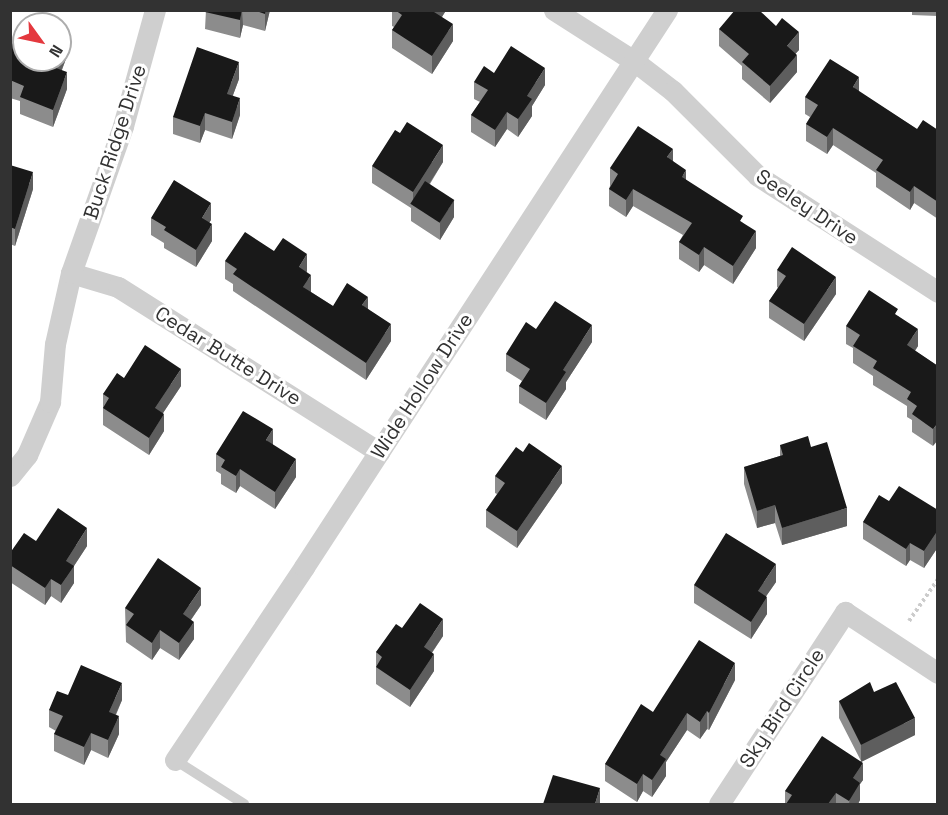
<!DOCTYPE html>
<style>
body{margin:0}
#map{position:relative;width:948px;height:815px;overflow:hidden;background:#fff;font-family:"Space Grotesk",sans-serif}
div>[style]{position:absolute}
.path>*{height:4px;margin-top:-2px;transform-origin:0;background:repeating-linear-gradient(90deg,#ccc 0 3px,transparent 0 6px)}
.lane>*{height:10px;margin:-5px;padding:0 5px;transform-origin:5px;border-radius:5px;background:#cfcfcf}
.street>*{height:21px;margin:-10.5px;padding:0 10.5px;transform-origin:10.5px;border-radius:10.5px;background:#cfcfcf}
.wall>*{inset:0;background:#8c8c8c}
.shaded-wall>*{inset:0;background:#5e5e5e}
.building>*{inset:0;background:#191919;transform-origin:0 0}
span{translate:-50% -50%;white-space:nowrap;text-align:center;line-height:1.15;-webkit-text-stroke:6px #fff;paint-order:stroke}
.street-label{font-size:20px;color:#323232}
.frame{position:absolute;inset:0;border:12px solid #323232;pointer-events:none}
.north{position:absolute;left:12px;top:12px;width:60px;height:60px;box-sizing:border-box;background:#fff;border:2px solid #adadad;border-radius:50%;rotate:123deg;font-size:16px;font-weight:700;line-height:24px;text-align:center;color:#323232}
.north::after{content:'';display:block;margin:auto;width:21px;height:27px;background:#e4383e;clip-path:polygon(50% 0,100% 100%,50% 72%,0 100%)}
</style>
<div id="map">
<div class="path">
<i style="left:909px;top:621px;width:51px;rotate:-55.4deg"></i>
</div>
<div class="lane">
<i style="left:175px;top:760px;width:82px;rotate:32.5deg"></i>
</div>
<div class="street">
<i style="left:554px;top:10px;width:95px;rotate:32.5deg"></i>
<i style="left:634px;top:61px;width:49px;rotate:37.6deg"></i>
<i style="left:673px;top:91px;width:120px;rotate:45deg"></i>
<i style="left:758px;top:176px;width:214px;rotate:32.8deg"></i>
<i style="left:71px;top:273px;width:49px;rotate:16.6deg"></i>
<i style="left:118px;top:287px;width:309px;rotate:32.3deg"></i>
<i style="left:10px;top:476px;width:27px;rotate:-51deg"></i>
<i style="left:27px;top:455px;width:58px;rotate:-66.5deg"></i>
<i style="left:50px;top:402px;width:58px;rotate:-85.1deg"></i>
<i style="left:55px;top:344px;width:73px;rotate:-77.3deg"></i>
<i style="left:71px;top:273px;width:156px;rotate:-70.5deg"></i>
<i style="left:123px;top:126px;width:120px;rotate:-74.6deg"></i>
<i style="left:175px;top:760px;width:232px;rotate:-56.2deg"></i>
<i style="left:304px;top:567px;width:665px;rotate:-56.91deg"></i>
<i style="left:719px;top:804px;width:230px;rotate:-56.7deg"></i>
<i style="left:845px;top:612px;width:111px;rotate:33.3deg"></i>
</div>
<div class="wall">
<i style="clip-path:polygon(206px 10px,270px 10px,265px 31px,243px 25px,240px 38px,205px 29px)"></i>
<i style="clip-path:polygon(392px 10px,445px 10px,445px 12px,442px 17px,453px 41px,432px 74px,392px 48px,392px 30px,394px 27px,392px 26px)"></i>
<i style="clip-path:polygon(912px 10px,938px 10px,938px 16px,912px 15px)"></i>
<i style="clip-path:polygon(719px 29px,799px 50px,795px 54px,797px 72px,770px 103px,742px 79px,742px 66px,719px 46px)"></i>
<i style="clip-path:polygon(10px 49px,67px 56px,62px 70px,67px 89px,53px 127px,20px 114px,20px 101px,10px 98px)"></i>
<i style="clip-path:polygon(494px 73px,545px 85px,532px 106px,532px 116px,518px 137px,507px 129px,495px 147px,471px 132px,471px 115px,480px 102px,474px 99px,474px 82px)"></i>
<i style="clip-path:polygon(239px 79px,233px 95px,240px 115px,232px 139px,205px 130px,200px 143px,173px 134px,173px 117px)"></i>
<i style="clip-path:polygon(859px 92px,917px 129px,938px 130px,938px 219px,914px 203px,910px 210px,876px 187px,876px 173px,833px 145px,827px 154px,806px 141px,806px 124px,810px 117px,805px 114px,805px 97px)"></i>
<i style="clip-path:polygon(673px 161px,686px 180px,743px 223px,756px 248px,733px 284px,704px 265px,699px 272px,679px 259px,679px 242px,683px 235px,633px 206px,626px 217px,609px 206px,609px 189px,610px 186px,610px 168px)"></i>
<i style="clip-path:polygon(443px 162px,430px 184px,454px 217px,440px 240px,411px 221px,411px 208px,372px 183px,372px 166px)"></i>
<i style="clip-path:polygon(10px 165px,33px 189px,15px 246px,10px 244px)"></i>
<i style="clip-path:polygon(151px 218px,211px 220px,209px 222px,212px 241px,196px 267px,164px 248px,164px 243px,151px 235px)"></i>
<i style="clip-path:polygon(225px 261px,307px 271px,306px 273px,311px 292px,333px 306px,368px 309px,391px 341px,366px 380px,233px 291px,233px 284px,225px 279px)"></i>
<i style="clip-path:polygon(777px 270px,836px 294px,804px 341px,769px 318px,769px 301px,778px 288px,777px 287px)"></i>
<i style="clip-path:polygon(898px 316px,918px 346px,915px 351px,938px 366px,933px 446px,912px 432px,912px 420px,907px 417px,907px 406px,873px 385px,873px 376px,853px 363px,853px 348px,846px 344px,846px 326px)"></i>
<i style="clip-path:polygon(536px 329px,592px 342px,566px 382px,566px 389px,546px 420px,519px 403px,519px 386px,522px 381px,506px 371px,506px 354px)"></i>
<i style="clip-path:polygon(124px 378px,181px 386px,163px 413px,164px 431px,149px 455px,103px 425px,103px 394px)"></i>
<i style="clip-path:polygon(273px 445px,296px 477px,275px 509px,240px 486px,236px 493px,221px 484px,221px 474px,216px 471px,216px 454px)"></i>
<i style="clip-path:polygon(780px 445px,811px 447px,847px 526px,782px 545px,775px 523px,757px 528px,744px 484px,744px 467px,780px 456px)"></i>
<i style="clip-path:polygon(495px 476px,562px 483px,517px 548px,486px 527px,486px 510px,497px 494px,495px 493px)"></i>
<i style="clip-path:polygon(889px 501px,938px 510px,938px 547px,924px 568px,910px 560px,906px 566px,863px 539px,863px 522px)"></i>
<i style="clip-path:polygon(36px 541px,87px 546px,74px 566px,74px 583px,61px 603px,51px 596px,45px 605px,10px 582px,10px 553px)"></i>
<i style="clip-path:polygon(776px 582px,766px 596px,767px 614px,751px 639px,694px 603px,694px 585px)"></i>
<i style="clip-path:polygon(201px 605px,191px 620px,194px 639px,179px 660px,160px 648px,152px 660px,126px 642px,125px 608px)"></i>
<i style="clip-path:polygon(402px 628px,443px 636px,432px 653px,434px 671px,410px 707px,376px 684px,376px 652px)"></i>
<i style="clip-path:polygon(735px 680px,709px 730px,707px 729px,700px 739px,687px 730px,666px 762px,666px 776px,652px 797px,643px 791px,637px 802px,605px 781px,605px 764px,653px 712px)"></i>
<i style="clip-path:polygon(874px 692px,915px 735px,861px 762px,863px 780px,860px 784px,860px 800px,858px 804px,785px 804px,785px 791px,861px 761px,839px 718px,839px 701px)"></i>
<i style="clip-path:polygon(68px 695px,122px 700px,116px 715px,119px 734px,108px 758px,91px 750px,84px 765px,54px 751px,54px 734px,56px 731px,49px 727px,49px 710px)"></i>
</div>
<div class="shaded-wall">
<i style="clip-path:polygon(242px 10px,243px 25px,240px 38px,240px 20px)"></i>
<i style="clip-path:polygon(266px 10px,270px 10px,265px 31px,265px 14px)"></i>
<i style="clip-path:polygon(435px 10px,445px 10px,445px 12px,434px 29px,434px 12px)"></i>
<i style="clip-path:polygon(453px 24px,453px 41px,432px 74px,432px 56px)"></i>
<i style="clip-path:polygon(799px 32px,799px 50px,787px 63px,787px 46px)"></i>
<i style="clip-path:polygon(67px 39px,67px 56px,56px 85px,56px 68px)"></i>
<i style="clip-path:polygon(797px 55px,797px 72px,770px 103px,770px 86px)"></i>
<i style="clip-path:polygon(239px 62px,239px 79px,227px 111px,227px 94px)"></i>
<i style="clip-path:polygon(545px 68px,545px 85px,532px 106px,532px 116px,518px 137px,518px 119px,527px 96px)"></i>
<i style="clip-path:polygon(67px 72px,67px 89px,53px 127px,53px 110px)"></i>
<i style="clip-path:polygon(859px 77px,859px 94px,853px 87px)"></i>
<i style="clip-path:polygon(240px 98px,240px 115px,232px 139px,232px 122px)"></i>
<i style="clip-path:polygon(507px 112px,507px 129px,495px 147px,495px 130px)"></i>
<i style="clip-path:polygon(205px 113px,205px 130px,200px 143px,200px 126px)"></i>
<i style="clip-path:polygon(833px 128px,833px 145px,827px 154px,827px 137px)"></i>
<i style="clip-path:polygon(443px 145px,443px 162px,415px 206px,413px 205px,413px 192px)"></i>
<i style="clip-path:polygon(673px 149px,673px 166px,667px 157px)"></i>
<i style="clip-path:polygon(686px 170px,686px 187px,682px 177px)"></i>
<i style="clip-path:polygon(33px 172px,33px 189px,15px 246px,15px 229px)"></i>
<i style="clip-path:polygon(914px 186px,914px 203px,910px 210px,910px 192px)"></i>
<i style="clip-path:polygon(633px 189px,633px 206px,626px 217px,626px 200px)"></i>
<i style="clip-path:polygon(454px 200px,454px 217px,440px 240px,440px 222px)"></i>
<i style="clip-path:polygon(211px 203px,211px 220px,202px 235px,202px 218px)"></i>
<i style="clip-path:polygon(212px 224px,212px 241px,196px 267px,196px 250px)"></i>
<i style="clip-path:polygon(756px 231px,756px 248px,733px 284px,733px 266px)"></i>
<i style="clip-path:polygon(704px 247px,704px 265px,699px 272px,699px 255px)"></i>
<i style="clip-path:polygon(307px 254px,307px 271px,299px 285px,299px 267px)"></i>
<i style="clip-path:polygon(311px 275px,311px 293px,303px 287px)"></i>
<i style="clip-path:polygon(836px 277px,836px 294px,804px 341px,804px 324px)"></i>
<i style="clip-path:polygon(368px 297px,368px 314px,362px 305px)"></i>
<i style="clip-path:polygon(391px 324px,391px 341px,366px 380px,366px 363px)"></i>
<i style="clip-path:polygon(592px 325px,592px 342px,566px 382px,566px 389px,546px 420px,546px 403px,563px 370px)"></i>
<i style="clip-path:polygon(918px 329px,918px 346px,907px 362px,907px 345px)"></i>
<i style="clip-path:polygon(181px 369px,181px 386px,155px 425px,155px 408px)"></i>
<i style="clip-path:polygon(164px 414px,164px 431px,149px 455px,149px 438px)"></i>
<i style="clip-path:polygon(938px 423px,938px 440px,933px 446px,933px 429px)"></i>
<i style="clip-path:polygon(273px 429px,273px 446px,266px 440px)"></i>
<i style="clip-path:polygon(296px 459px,296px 477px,275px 509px,275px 492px)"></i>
<i style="clip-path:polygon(562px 466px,562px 483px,517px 548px,517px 531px)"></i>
<i style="clip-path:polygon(240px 469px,240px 486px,236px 493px,236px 476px)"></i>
<i style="clip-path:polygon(775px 505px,775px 523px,757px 528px,757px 511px)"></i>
<i style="clip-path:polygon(847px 508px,847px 526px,782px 545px,782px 528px)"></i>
<i style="clip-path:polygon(87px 528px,87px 546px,66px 578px,66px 561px)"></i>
<i style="clip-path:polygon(938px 530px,938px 547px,924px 568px,924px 551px)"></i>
<i style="clip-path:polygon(910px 543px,910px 560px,906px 566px,906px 549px)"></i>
<i style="clip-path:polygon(776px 564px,776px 582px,758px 608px,758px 591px)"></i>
<i style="clip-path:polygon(74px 566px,74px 583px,61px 603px,61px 585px)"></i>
<i style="clip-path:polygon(51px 579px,51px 596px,45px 605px,45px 588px)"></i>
<i style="clip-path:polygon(201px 588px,201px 605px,183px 631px,183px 614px)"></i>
<i style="clip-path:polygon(767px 597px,767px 614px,751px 639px,751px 622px)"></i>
<i style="clip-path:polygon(443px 619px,443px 636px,424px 664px,424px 647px)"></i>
<i style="clip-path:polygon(194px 622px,194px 639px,179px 660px,179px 643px)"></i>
<i style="clip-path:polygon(160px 630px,160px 648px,152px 660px,152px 643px)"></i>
<i style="clip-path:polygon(434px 654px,434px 671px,410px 707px,410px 690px)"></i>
<i style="clip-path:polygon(735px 663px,735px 680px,709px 730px,709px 713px)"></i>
<i style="clip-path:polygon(122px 683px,122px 700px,109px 729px,109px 712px)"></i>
<i style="clip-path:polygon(707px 711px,707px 729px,700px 739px,700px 722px)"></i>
<i style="clip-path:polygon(687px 713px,687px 730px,666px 762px,666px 776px,652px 797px,652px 780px,660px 755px)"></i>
<i style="clip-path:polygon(119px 716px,119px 734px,108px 758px,108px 740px)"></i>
<i style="clip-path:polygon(915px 718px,915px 735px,861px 762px,861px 745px)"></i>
<i style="clip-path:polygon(91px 733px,91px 750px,84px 765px,84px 747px)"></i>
<i style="clip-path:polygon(863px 763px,863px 780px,860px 784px,860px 800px,858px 804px,849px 804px,853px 778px)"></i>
<i style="clip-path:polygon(643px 774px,643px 791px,637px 802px,637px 784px)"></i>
<i style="clip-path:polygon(600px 788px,600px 804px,595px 804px)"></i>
<i style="clip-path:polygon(836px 793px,836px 804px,828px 804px)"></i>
</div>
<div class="building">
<i style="clip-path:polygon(206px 10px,242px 10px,240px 20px,205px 12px)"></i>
<i style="clip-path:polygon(253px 10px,266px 10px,265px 14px)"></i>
<i style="clip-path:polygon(395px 10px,435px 10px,434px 12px,453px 24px,432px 56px,392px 30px,402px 15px)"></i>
<i style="clip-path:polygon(735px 10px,759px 10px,776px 26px,782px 18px,799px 32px,787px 46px,797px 55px,770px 86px,742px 62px,749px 54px,719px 29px)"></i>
<i style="clip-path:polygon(60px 36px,67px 39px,60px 58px)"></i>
<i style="clip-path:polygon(15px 37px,24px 40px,24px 39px,24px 60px,59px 60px,56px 68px,67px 72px,53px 110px,20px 97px,24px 86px,10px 80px,10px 49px)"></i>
<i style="clip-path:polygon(511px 46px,545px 68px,527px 96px,532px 99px,518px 119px,507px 112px,495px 130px,471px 115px,488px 90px,474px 82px,484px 66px,494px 73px)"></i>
<i style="clip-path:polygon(197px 47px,239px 62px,227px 94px,240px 98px,232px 122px,205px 113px,200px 126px,173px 117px)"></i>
<i style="clip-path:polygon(830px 59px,859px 77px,853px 87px,917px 129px,923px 120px,938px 130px,938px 202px,914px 186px,910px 192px,876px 170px,883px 160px,833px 128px,827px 137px,806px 124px,818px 105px,805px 97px)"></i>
<i style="clip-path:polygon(407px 122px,443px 145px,413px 192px,372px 166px,395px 130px,400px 133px)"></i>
<i style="clip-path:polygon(638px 126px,673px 149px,667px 157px,686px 170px,682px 177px,743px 216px,740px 221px,756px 231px,733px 266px,704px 247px,699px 255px,679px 242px,692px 223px,633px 189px,626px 200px,609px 189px,618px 174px,610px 168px)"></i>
<i style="clip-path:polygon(10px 165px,33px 172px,15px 229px,10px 227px)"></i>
<i style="clip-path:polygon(174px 180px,211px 203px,202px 218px,212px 224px,196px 250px,164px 230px,166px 227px,151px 218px)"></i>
<i style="left:425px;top:181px;width:35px;height:27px;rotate:33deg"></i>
<i style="clip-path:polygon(245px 232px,274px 251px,283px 238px,307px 254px,299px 267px,311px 275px,303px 287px,333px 306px,347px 283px,368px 297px,362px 305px,391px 324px,366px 363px,233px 274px,237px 269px,225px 261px)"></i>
<i style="clip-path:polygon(792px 247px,836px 277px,804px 324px,769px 301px,786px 276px,777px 270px)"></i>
<i style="clip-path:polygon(869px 290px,898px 309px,895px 314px,918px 329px,907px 345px,938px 366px,938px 423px,933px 429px,912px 414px,917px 406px,907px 399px,911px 392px,873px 368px,877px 361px,853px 346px,860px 335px,846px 326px)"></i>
<i style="clip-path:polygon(555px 301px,592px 325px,563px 370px,566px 372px,546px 403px,519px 386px,530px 369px,506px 354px,526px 322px,536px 329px)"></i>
<i style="clip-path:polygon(145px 345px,181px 369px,155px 408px,164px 414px,149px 438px,103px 408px,109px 398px,103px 394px,117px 373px,124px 378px)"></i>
<i style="clip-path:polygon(243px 411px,273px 429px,266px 440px,296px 459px,275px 492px,240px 469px,236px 476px,221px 467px,225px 460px,216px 454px)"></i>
<i style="clip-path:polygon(808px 436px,811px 447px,827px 442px,847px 508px,782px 528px,775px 505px,757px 511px,744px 467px,783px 455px,780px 445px)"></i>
<i style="clip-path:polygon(529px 443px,562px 466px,517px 531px,486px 510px,505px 483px,495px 476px,516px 447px,523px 452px)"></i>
<i style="clip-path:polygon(899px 486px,938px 510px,938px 530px,924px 551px,910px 543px,906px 549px,863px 522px,879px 495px,889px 501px)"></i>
<i style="clip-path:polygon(58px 508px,87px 528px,66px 561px,74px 566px,61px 585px,51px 579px,45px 588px,10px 565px,10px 553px,24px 533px,36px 541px)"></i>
<i style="clip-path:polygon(726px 533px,776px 564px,758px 591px,767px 597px,751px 622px,694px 585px)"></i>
<i style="clip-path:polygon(158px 558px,201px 588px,183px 614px,194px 622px,179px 643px,160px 630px,152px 643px,126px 625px,134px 614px,125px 608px)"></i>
<i style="clip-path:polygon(420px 603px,443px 619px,424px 647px,434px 654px,410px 690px,376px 667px,382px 657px,376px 652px,396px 624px,402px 628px)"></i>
<i style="clip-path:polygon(699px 640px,735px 663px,709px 713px,707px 711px,700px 722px,687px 713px,660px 755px,666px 759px,652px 780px,643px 774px,637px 784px,605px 764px,641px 704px,653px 712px)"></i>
<i style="clip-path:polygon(81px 665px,122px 683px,109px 712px,119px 716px,108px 740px,91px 733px,84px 747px,54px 734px,63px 716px,49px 710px,57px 691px,68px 695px)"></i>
<i style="clip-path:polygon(870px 682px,874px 692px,896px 682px,915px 718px,861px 745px,839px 701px)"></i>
<i style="clip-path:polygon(822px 736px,863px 763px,853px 778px,860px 783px,849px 801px,836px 793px,828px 804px,786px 804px,792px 795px,785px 791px)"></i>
<i style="clip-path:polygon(553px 775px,600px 788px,595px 804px,543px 804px)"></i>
</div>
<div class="street-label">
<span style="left:115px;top:142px;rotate:-72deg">Buck Ridge Drive</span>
<span style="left:807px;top:207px;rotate:34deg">Seeley Drive</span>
<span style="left:228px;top:356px;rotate:32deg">Cedar Butte Drive</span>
<span style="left:422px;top:386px;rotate:-57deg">Wide Hollow Drive</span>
<span style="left:782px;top:708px;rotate:-57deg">Sky Bird Circle</span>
</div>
<div class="frame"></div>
<div class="north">N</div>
</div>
